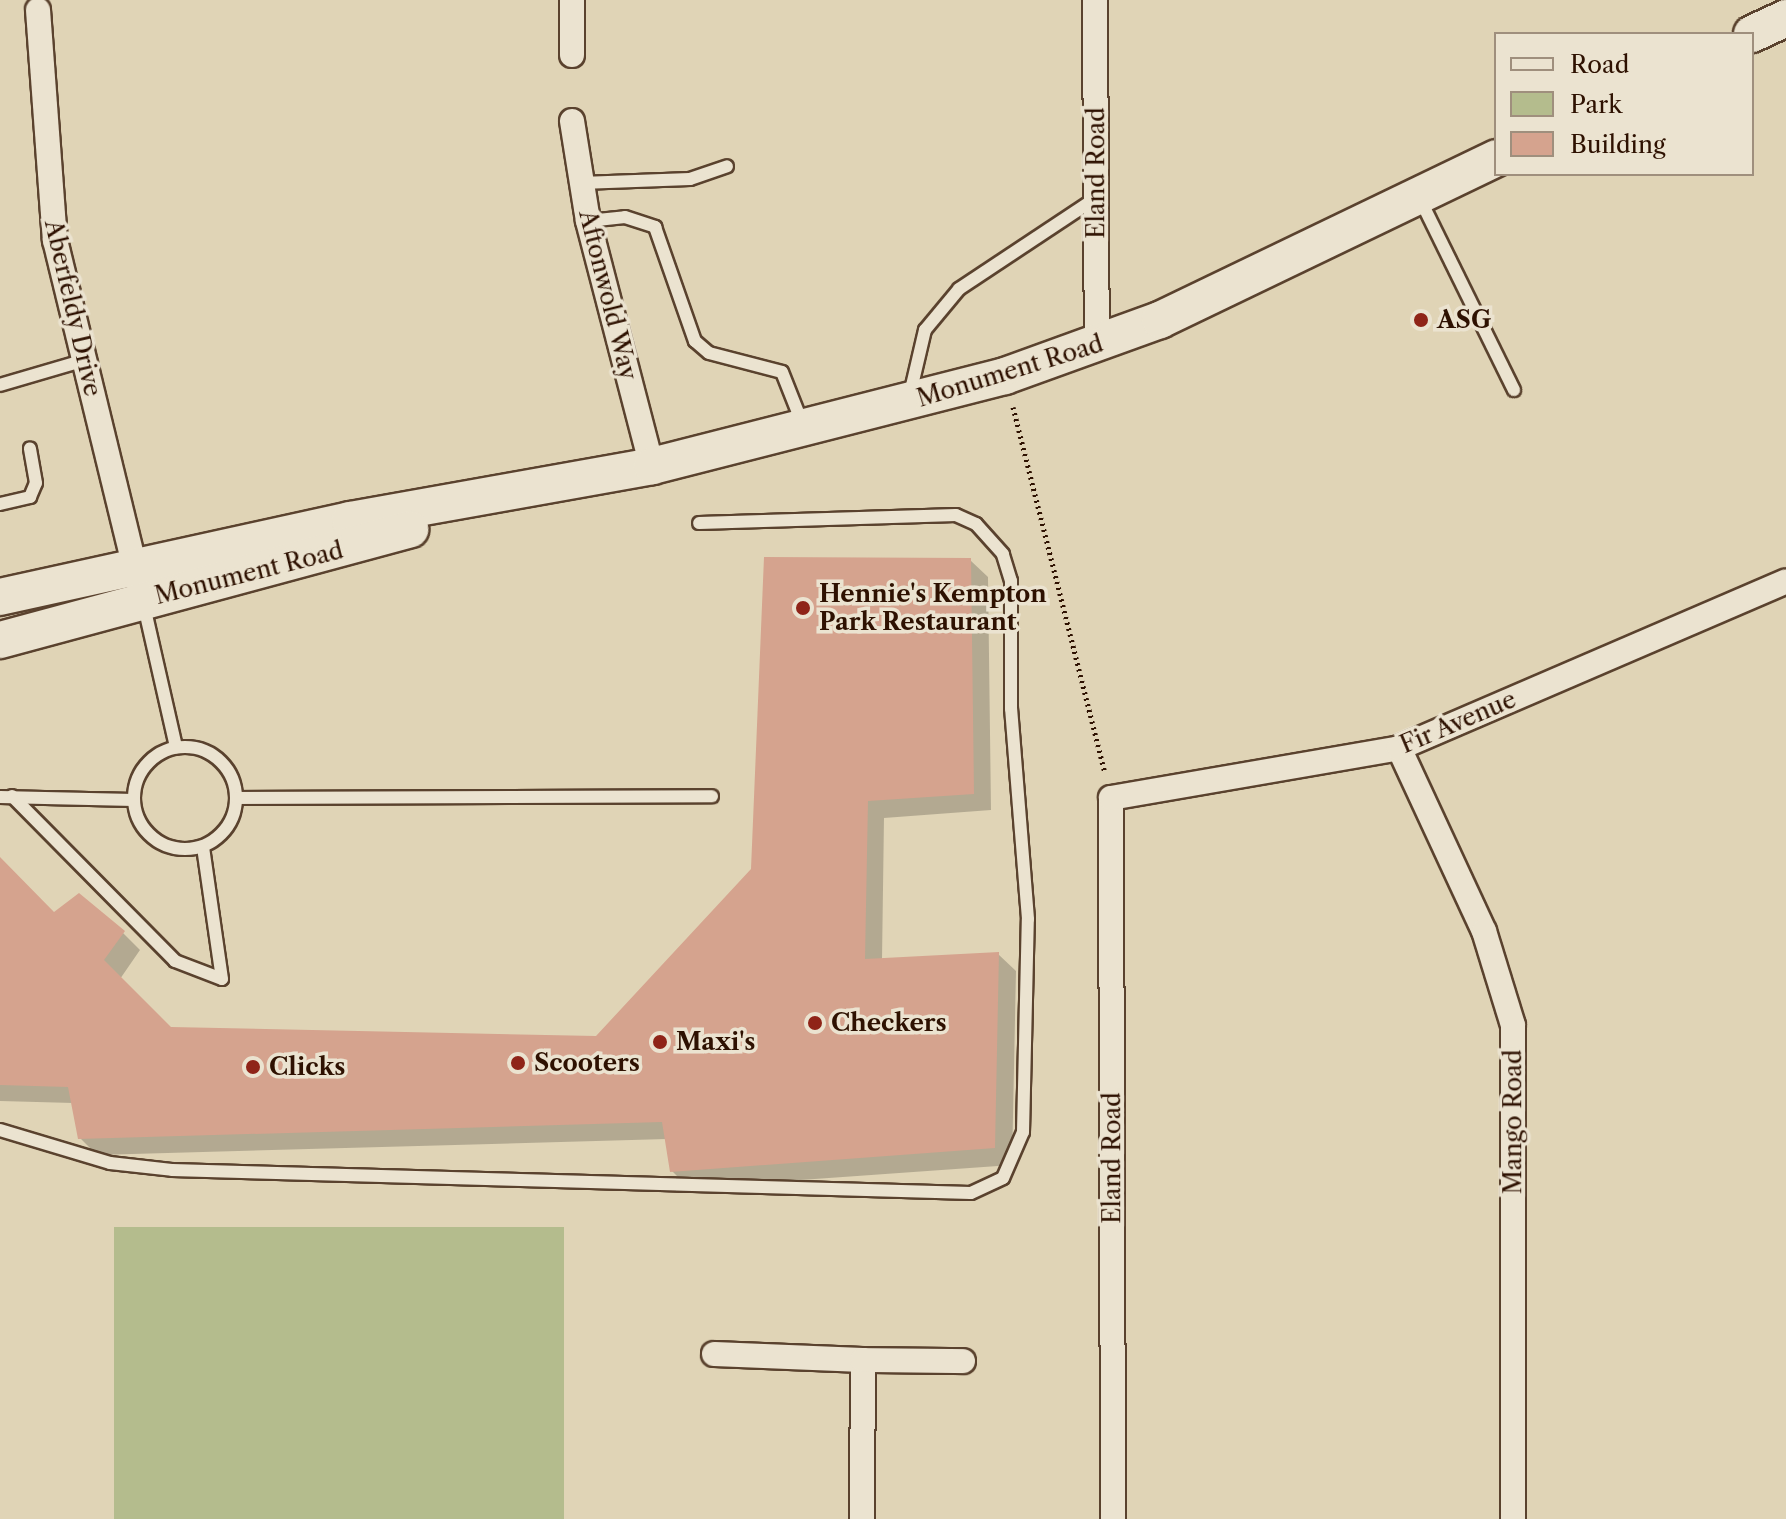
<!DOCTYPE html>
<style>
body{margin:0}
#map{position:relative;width:1786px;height:1519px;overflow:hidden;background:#e0d4b6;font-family:"Libre Caslon Text",serif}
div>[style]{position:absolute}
.green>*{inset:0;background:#b4bc8d;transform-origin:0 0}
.shadow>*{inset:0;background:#0003}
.building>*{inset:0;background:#d5a38e}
.path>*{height:5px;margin-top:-2.5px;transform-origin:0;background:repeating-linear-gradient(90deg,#2e1101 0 2px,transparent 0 6px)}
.roads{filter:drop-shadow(2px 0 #5a422e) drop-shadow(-2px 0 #5a422e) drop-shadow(0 2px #5a422e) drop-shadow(0 -2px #5a422e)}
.service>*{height:12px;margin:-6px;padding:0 6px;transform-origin:6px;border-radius:6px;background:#ebe3d0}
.service>.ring{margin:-6px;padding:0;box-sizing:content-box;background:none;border:12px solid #ebe3d0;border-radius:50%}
.minor>*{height:24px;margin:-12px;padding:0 12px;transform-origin:12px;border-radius:12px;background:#ebe3d0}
.secondary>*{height:36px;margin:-18px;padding:0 18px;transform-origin:18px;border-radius:18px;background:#ebe3d0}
.dots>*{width:22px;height:22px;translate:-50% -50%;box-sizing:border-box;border:4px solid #ebe3d0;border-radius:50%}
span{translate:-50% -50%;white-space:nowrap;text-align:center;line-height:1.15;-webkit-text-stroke:7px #ebe3d0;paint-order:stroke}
.street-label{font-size:24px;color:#2e1101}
.poi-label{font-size:24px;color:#2e1101;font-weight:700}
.left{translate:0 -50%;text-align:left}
.legend{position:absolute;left:1494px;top:32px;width:260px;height:144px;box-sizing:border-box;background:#ebe3d0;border:2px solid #9f8f7d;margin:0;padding:10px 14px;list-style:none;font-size:24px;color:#2e1101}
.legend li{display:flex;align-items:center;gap:16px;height:40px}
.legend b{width:40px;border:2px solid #9f8f7d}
</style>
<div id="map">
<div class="green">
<i style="left:564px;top:1227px;width:292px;height:450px;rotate:90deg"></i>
</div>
<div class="shadow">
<i style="clip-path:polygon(970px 560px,988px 577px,991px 810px,884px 818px,882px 960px,998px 954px,1016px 971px,1012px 1165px,689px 1188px,672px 1171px,667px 1139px,97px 1155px,80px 1138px,73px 1103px,0 1101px,0 860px,54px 914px,123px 933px,140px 950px,120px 979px,171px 1029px,597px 1038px,752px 870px)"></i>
</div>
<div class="building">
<i style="clip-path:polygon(764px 557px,971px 558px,974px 794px,868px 801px,865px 959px,999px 952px,995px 1148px,670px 1172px,662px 1122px,78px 1139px,68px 1087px,0 1085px,0 857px,54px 912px,79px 893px,125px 931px,104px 960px,171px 1027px,596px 1036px,751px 869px)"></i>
</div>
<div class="path">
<i style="left:1013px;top:407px;width:377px;rotate:75.9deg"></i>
</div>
<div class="roads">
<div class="service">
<i style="left:581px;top:183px;width:109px;rotate:-2.1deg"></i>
<i style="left:690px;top:179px;width:39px;rotate:-19deg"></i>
<i style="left:1420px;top:199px;width:213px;rotate:63.8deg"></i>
<i style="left:588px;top:221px;width:37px;rotate:-6deg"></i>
<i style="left:625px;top:217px;width:32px;rotate:18deg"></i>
<i style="left:655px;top:227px;width:121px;rotate:70.7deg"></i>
<i style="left:695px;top:341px;width:18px;rotate:41deg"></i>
<i style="left:709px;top:353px;width:75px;rotate:14.6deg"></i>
<i style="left:782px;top:372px;width:57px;rotate:68.4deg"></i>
<i style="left:0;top:385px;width:89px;rotate:-16.4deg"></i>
<i style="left:910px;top:394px;width:66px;rotate:-76.8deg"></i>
<i style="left:925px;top:330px;width:53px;rotate:-50.3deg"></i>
<i style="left:959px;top:289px;width:164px;rotate:-33.6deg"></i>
<i style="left:0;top:504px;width:31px;rotate:-13deg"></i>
<i style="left:30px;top:497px;width:15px;rotate:-67deg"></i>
<i style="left:36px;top:483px;width:35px;rotate:-100deg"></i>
<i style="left:144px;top:606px;width:145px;rotate:77.2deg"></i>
<i class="ring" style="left:134px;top:747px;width:90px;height:90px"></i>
<i style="left:12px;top:796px;width:232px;rotate:45.3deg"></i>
<i style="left:175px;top:961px;width:50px;rotate:21deg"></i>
<i style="left:222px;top:979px;width:133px;rotate:-98.2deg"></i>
<i style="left:0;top:797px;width:134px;rotate:1.3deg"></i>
<i style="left:237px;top:798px;width:475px;rotate:-0.2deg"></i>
<i style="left:0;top:1130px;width:115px;rotate:16.7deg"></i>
<i style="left:110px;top:1163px;width:62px;rotate:6.4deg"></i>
<i style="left:172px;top:1170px;width:799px;rotate:1.65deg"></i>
<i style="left:971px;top:1193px;width:35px;rotate:-25deg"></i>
<i style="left:1003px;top:1178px;width:50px;rotate:-66.5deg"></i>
<i style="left:1023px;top:1132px;width:213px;rotate:-88.7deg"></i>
<i style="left:1028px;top:919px;width:211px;rotate:-94.6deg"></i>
<i style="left:1011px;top:709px;width:128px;rotate:-90deg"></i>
<i style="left:1011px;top:581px;width:28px;rotate:-107deg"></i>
<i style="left:1003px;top:554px;width:40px;rotate:-132deg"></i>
<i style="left:976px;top:524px;width:22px;rotate:-156deg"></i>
<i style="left:956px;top:515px;width:257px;rotate:178.2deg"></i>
</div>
<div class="minor">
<i style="left:572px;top:0;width:55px;rotate:90deg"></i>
<i style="left:1095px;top:0;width:346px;rotate:89.7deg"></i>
<i style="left:38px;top:10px;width:231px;rotate:85.8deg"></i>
<i style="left:55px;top:240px;width:351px;rotate:76.3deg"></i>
<i style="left:572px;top:121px;width:101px;rotate:80.9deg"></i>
<i style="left:588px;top:221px;width:253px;rotate:75.4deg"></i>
<i style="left:1399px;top:748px;width:202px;rotate:65.1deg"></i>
<i style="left:1484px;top:931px;width:98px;rotate:72.9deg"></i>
<i style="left:1513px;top:1025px;width:494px;rotate:90deg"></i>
<i style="left:714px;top:1354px;width:149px;rotate:2.3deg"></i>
<i style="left:863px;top:1360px;width:159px;rotate:90.4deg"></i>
<i style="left:863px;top:1360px;width:100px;rotate:0.6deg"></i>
<i style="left:1113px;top:1519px;width:721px;rotate:-90.16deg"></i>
<i style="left:1111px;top:798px;width:292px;rotate:-9.8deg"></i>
<i style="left:1399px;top:748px;width:421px;rotate:-23.3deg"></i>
</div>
<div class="secondary">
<i style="left:1752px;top:34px;width:38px;rotate:-25deg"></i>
<i style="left:0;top:597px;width:358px;rotate:-12.4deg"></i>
<i style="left:350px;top:520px;width:307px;rotate:-10.1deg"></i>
<i style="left:652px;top:466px;width:364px;rotate:-14.3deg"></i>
<i style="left:1005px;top:376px;width:165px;rotate:-19.9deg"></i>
<i style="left:1160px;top:320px;width:373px;rotate:-25.7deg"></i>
<i style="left:0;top:640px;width:425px;rotate:-15.1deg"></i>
</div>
</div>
<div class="dots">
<i style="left:1421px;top:320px;background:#8f2418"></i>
<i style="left:803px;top:608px;background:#8f2418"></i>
<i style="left:815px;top:1023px;background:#8f2418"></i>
<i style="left:660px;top:1042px;background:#8f2418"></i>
<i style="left:518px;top:1063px;background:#8f2418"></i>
<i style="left:253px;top:1067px;background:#8f2418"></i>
</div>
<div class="street-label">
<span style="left:1096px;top:173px;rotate:-90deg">Eland Road</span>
<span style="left:608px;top:295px;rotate:76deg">Aftonwold Way</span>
<span style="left:73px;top:308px;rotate:77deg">Aberfeldy Drive</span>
<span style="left:1010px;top:371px;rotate:-17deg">Monument Road</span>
<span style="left:249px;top:573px;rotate:-14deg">Monument Road</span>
<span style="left:1458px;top:722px;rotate:-23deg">Fir Avenue</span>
<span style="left:1513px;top:1122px;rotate:-90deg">Mango Road</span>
<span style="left:1112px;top:1158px;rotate:-90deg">Eland Road</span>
</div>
<div class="poi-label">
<span class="left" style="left:1437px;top:320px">ASG</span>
<span class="left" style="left:819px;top:608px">Hennie's Kempton<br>Park Restaurant</span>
<span class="left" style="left:831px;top:1023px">Checkers</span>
<span class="left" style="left:676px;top:1042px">Maxi's</span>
<span class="left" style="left:534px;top:1063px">Scooters</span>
<span class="left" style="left:269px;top:1067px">Clicks</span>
</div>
<ul class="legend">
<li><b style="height:10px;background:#ebe3d0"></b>Road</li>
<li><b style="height:22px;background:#b4bc8d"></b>Park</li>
<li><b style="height:22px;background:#d5a38e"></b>Building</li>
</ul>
</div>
